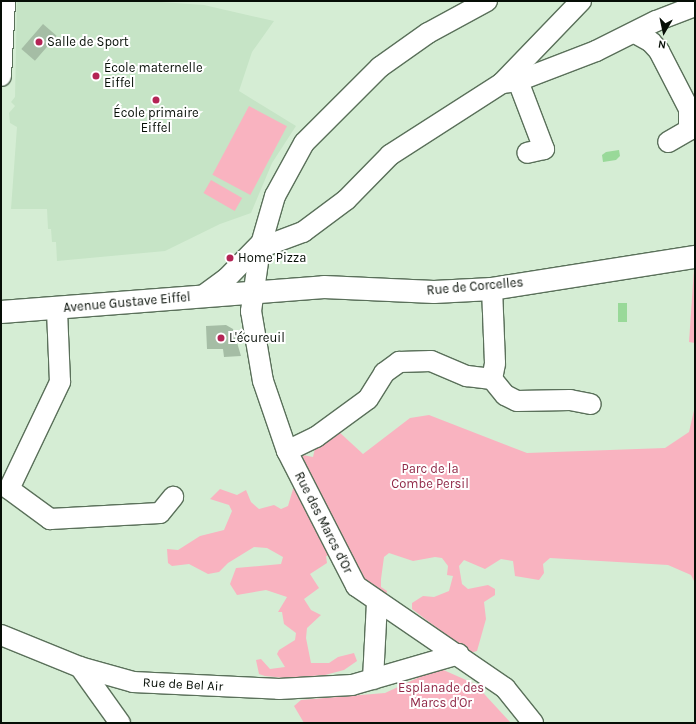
<!DOCTYPE html>
<meta charset="utf-8">
<style>
body{margin:0}
#map{position:relative;width:696px;height:724px;overflow:hidden;background:#d5edd4;font-family:Karla,sans-serif}
div>[style]{position:absolute}
.built>*{inset:0;background:#c6e4c6}
.green>*{inset:0;background:#f9b3c0;transform-origin:0 0}
.water>*{inset:0;background:#99d999;transform-origin:0 0}
.building>*{inset:0;background:#a5bda5;transform-origin:0 0}
.roads{filter:drop-shadow(1px 0 #5a705a) drop-shadow(-1px 0 #5a705a) drop-shadow(0 1px #5a705a) drop-shadow(0 -1px #5a705a)}
.minor>*{height:20px;margin:-10px;padding:0 10px;transform-origin:10px;border-radius:10px;background:#fff}
.major>*{height:22px;margin:-11px;padding:0 11px;transform-origin:11px;border-radius:11px;background:#fff}
.dots>*{width:11px;height:11px;translate:-50% -50%;box-sizing:border-box;border:2px solid #fff;border-radius:50%}
span{translate:-50% -50%;white-space:nowrap;text-align:center;line-height:1.15;-webkit-text-stroke:4px #fff;paint-order:stroke}
.poi-label{font-size:13px;color:#060e06}
.left{translate:0 -50%;text-align:left}
.street-label{font-size:13px;color:#060e06}
.park-label{font-size:13px;color:#912a49}
.frame{position:absolute;inset:0;border:2px solid #060e06;pointer-events:none}
.north{position:absolute;left:644px;top:12px;width:40px;height:40px;-webkit-text-stroke:3px #fff;paint-order:stroke;rotate:189deg;font-size:11px;font-weight:700;line-height:16px;text-align:center;color:#060e06}
.north::after{content:'';display:block;margin:auto;width:14px;height:18px;background:#060e06;clip-path:polygon(50% 0,100% 100%,50% 72%,0 100%)}
</style>
<div id="map">
<div class="built">
<i style="clip-path:polygon(17px 1px,146px 1px,204px 5px,274px 21px,252px 52px,239px 91px,296px 126px,272px 163px,251px 213px,220px 224px,165px 251px,57px 261px,56px 242px,52px 242px,51px 229px,48px 229px,47px 209px,11px 209px,17px 127px,10px 123px,9px 113px,15px 106px,11px 102px,15px 97px)"></i>
</div>
<div class="green">
<i style="left:249px;top:106px;width:43px;height:78px;rotate:28deg"></i>
<i style="left:211px;top:180px;width:36px;height:15px;rotate:30deg"></i>
<i style="clip-path:polygon(694px 269px,695px 269px,695px 343px,689px 342px)"></i>
<i style="clip-path:polygon(695px 406px,695px 583px,691px 575px,668px 565px,550px 558px,543px 564px,544px 573px,539px 580px,515px 576px,513px 561px,501px 559px,485px 569px,464px 560px,459px 566px,462px 584px,468px 589px,488px 585px,495px 589px,495px 595px,484px 602px,486px 619px,477px 651px,470px 653px,412px 609px,412px 603px,423px 596px,434px 597px,449px 591px,453px 576px,447px 575px,448px 566px,442px 558px,435px 557px,413px 561px,389px 553px,384px 557px,381px 579px,381px 587px,387px 591px,386px 597px,367px 587px,344px 554px,326px 556px,327px 563px,310px 574px,319px 588px,304px 599px,311px 610px,321px 615px,307px 628px,306px 638px,311px 663px,329px 663px,338px 657px,354px 653px,357px 661px,344px 670px,325px 675px,285px 678px,265px 676px,259px 674px,256px 660px,261px 659px,270px 669px,285px 667px,277px 654px,279px 650px,295px 640px,296px 633px,284px 624px,282px 612px,278px 612px,287px 597px,266px 590px,237px 595px,230px 584px,236px 568px,281px 564px,283px 557px,267px 548px,254px 547px,228px 563px,219px 572px,208px 574px,189px 564px,172px 566px,168px 563px,167px 549px,178px 550px,200px 536px,224px 530px,232px 511px,229px 505px,210px 499px,220px 489px,237px 495px,246px 490px,251px 502px,259px 509px,274px 505px,281px 509px,288px 506px,303px 455px,313px 457px,316px 444px,338px 431px,363px 454px,410px 418px,429px 415px,527px 453px,665px 448px,689px 432px)"></i>
<i style="clip-path:polygon(439px 668px,475px 684px,511px 723px,304px 723px,294px 706px,301px 700px,385px 693px)"></i>
</div>
<div class="water">
<i style="clip-path:polygon(619px 150px,620px 156px,616px 160px,603px 162px,602px 155px,606px 152px)"></i>
<i style="left:618px;top:303px;width:9px;height:19px"></i>
</div>
<div class="building">
<i style="left:43px;top:24px;width:18px;height:33px;rotate:41deg"></i>
<i style="clip-path:polygon(226px 325px,233px 329px,241px 356px,224px 357px,223px 349px,207px 349px,206px 326px)"></i>
</div>
<div class="roads">
<div class="minor">
<i style="left:487px;top:1px;width:67px;rotate:151.5deg"></i>
<i style="left:428px;top:33px;width:59px;rotate:144.7deg"></i>
<i style="left:380px;top:67px;width:107px;rotate:135deg"></i>
<i style="left:304px;top:143px;width:60px;rotate:118.7deg"></i>
<i style="left:275px;top:196px;width:54px;rotate:106.1deg"></i>
<i style="left:260px;top:248px;width:64px;rotate:98.1deg"></i>
<i style="left:251px;top:311px;width:71px;rotate:80.3deg"></i>
<i style="left:263px;top:381px;width:74px;rotate:71.1deg"></i>
<i style="left:287px;top:451px;width:152px;rotate:62.9deg"></i>
<i style="left:356px;top:586px;width:181px;rotate:34.4deg"></i>
<i style="left:505px;top:688px;width:45px;rotate:51.3deg"></i>
<i style="left:635px;top:33px;width:18px;rotate:29deg"></i>
<i style="left:651px;top:42px;width:12px;rotate:48deg"></i>
<i style="left:659px;top:51px;width:65px;rotate:62.7deg"></i>
<i style="left:689px;top:109px;width:21px;rotate:90deg"></i>
<i style="left:689px;top:130px;width:24px;rotate:150deg"></i>
<i style="left:1px;top:76px;width:75px;rotate:-86.9deg"></i>
<i style="left:518px;top:81px;width:73px;rotate:69.1deg"></i>
<i style="left:544px;top:149px;width:17px;rotate:167deg"></i>
<i style="left:502px;top:83px;width:16px;rotate:-7deg"></i>
<i style="left:518px;top:81px;width:84px;rotate:-21deg"></i>
<i style="left:596px;top:51px;width:67px;rotate:-26.6deg"></i>
<i style="left:656px;top:21px;width:42px;rotate:-21deg"></i>
<i style="left:260px;top:248px;width:46px;rotate:-20.4deg"></i>
<i style="left:303px;top:232px;width:54px;rotate:-36.7deg"></i>
<i style="left:346px;top:200px;width:63px;rotate:-45.6deg"></i>
<i style="left:390px;top:155px;width:133px;rotate:-32.7deg"></i>
<i style="left:502px;top:83px;width:114px;rotate:-46.1deg"></i>
<i style="left:201px;top:297px;width:32px;rotate:-36deg"></i>
<i style="left:227px;top:278px;width:49px;rotate:-45.8deg"></i>
<i style="left:492px;top:379px;width:21px;rotate:51deg"></i>
<i style="left:505px;top:395px;width:13px;rotate:27deg"></i>
<i style="left:517px;top:401px;width:53px;rotate:-1.1deg"></i>
<i style="left:570px;top:400px;width:21px;rotate:11deg"></i>
<i style="left:287px;top:451px;width:32px;rotate:-26deg"></i>
<i style="left:316px;top:437px;width:64px;rotate:-36.2deg"></i>
<i style="left:368px;top:399px;width:31px;rotate:-58deg"></i>
<i style="left:384px;top:373px;width:19px;rotate:-36deg"></i>
<i style="left:399px;top:362px;width:32px;rotate:-2deg"></i>
<i style="left:431px;top:361px;width:39px;rotate:23deg"></i>
<i style="left:467px;top:376px;width:25px;rotate:7deg"></i>
<i style="left:492px;top:379px;width:16px;rotate:-79deg"></i>
<i style="left:495px;top:363px;width:74px;rotate:-92.3deg"></i>
<i style="left:9px;top:489px;width:119px;rotate:-64.5deg"></i>
<i style="left:60px;top:382px;width:73px;rotate:-92.4deg"></i>
<i style="left:9px;top:489px;width:51px;rotate:36.2deg"></i>
<i style="left:50px;top:519px;width:110px;rotate:-3.1deg"></i>
<i style="left:160px;top:513px;width:21px;rotate:-51deg"></i>
<i style="left:1px;top:635px;width:85px;rotate:22.1deg"></i>
<i style="left:80px;top:667px;width:55px;rotate:15.8deg"></i>
<i style="left:133px;top:682px;width:146px;rotate:2.7deg"></i>
<i style="left:279px;top:689px;width:73px;rotate:-3.1deg"></i>
<i style="left:352px;top:685px;width:111px;rotate:-16.2deg"></i>
<i style="left:80px;top:667px;width:69px;rotate:54.5deg"></i>
<i style="left:373px;top:679px;width:76px;rotate:-87deg"></i>
</div>
<div class="major">
<i style="left:1px;top:312px;width:324px;rotate:-4.4deg"></i>
<i style="left:324px;top:287px;width:110px;rotate:2.6deg"></i>
<i style="left:434px;top:292px;width:58px;rotate:-3deg"></i>
<i style="left:492px;top:289px;width:206px;rotate:-9deg"></i>
</div>
</div>
<div class="dots">
<i style="left:39px;top:42px;background:#b42455"></i>
<i style="left:96px;top:76px;background:#b42455"></i>
<i style="left:156px;top:100px;background:#b42455"></i>
<i style="left:230px;top:258px;background:#b42455"></i>
<i style="left:221px;top:338px;background:#b42455"></i>
</div>
<div class="poi-label">
<span class="left" style="left:47px;top:42px">Salle de Sport</span>
<span class="left" style="left:104px;top:76px">École maternelle<br>Eiffel</span>
<span style="left:156px;top:121px">École primaire<br>Eiffel</span>
<span class="left" style="left:238px;top:258px">Home Pizza</span>
<span class="left" style="left:229px;top:338px">L'écureuil</span>
</div>
<div class="street-label">
<span style="left:475px;top:287px;rotate:-5deg">Rue de Corcelles</span>
<span style="left:127px;top:303px;rotate:-5deg">Avenue Gustave Eiffel</span>
<span style="left:323px;top:523px;rotate:63deg">Rue des Marcs d'Or</span>
<span style="left:183px;top:685px;rotate:3deg">Rue de Bel Air</span>
</div>
<div class="park-label">
<span style="left:430px;top:477px">Parc de la<br>Combe Persil</span>
<span style="left:441px;top:696px">Esplanade des<br>Marcs d'Or</span>
</div>
<div class="frame"></div>
<div class="north">N</div>
</div>
